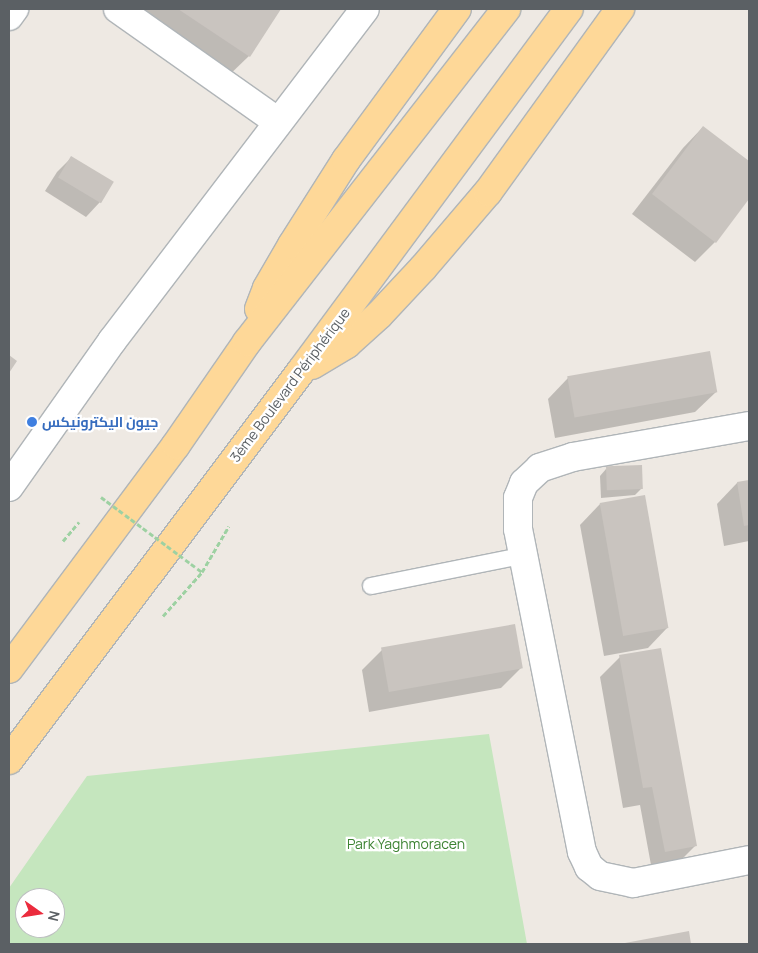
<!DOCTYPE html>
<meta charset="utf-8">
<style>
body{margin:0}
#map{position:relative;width:758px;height:953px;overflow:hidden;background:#eee9e3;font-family:Manrope,Cairo,sans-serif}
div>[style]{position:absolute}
.green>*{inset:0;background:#c5e6be}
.shadow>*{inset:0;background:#0003}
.building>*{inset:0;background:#c9c4bf;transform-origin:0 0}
.path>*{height:3px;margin-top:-1.5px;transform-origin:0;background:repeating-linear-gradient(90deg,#9dd1a2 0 5px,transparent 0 7.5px)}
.roads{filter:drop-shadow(1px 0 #b0b5b8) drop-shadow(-1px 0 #b0b5b8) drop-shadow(0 1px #b0b5b8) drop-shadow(0 -1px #b0b5b8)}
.service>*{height:16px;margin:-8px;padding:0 8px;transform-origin:8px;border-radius:8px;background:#fff}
.minor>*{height:28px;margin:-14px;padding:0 14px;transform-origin:14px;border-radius:14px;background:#fff}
.trunk>*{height:28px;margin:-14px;padding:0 14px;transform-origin:14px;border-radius:14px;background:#fed898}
.path-bridge>*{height:3px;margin-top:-1.5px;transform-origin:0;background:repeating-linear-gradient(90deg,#9dd1a2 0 5px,transparent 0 7.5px)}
.dots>*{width:14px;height:14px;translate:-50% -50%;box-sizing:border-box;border:2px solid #fff;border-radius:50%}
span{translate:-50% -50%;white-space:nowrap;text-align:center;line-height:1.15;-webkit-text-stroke:4.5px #fff;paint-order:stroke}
.street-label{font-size:14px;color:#5b6064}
.shop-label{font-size:14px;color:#366cbe;font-weight:700}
.left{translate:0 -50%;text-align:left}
.park-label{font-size:14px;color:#3d8333}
.frame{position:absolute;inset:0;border:10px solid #5b6064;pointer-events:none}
.north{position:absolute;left:15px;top:888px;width:50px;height:50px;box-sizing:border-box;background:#fff;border:1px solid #bdbfc1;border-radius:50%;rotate:103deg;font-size:14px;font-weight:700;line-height:20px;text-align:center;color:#5b6064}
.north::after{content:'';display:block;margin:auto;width:18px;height:22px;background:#eb2b3d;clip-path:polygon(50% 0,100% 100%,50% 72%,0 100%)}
</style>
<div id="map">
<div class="green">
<i style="clip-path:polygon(evenodd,489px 734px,527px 944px,9px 944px,9px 888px,87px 776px,489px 734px,25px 898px,55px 898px,55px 928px,25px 928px,25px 898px)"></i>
</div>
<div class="shadow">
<i style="clip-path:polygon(114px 9px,280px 9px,249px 56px,223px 81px)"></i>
<i style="clip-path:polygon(703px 127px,749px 163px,749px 197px,715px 242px,695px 262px,632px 214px,683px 148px)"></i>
<i style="clip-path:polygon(71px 158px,112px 183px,100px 202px,86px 217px,45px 191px,57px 172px)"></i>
<i style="clip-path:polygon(568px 378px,716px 392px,695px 412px,555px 438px,548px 399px)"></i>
<i style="clip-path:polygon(606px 469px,642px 488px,635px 495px,601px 498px,600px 476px)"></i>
<i style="clip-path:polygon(749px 481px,749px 541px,724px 546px,717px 504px,737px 483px)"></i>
<i style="clip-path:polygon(600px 504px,668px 627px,648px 648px,604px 656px,580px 525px)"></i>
<i style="clip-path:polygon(382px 650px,521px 668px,501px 688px,369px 712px,362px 670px)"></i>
<i style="clip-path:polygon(620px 657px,696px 845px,682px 859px,651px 865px,640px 805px,623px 808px,600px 677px)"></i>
<i style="clip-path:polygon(688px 933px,690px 944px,627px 944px)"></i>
</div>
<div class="building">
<i style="clip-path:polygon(178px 9px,281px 9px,250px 57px)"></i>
<i style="clip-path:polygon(703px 126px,749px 161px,749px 199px,716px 243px,652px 194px)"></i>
<i style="left:71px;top:156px;width:50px;height:25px;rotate:31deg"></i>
<i style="left:710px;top:351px;width:42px;height:145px;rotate:80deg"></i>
<i style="clip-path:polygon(9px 355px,17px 361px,9px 373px)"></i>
<i style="left:642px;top:465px;width:24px;height:36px;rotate:88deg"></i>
<i style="clip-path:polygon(749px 480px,749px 525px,744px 526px,737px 482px)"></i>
<i style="left:645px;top:495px;width:135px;height:46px;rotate:80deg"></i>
<i style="left:515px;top:624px;width:45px;height:136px;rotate:80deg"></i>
<i style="clip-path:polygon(661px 648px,697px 846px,665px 852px,652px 787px,643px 788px,619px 655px)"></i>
<i style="clip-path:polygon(689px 931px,691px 944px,625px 944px,625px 943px)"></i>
</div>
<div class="path">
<i style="left:63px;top:541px;width:25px;rotate:-50deg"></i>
<i style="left:163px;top:616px;width:59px;rotate:-48.4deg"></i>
<i style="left:202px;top:572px;width:53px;rotate:-59.6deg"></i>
</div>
<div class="roads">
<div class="service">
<i style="left:371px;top:586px;width:153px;rotate:-11.3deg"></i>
</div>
<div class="minor">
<i style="left:118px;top:9px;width:196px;rotate:35.2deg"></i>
<i style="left:9px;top:16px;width:9px;rotate:-54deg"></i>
<i style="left:749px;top:426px;width:179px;rotate:170deg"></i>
<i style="left:573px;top:457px;width:35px;rotate:162deg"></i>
<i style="left:540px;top:468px;width:22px;rotate:137deg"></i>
<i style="left:524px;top:483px;width:16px;rotate:112deg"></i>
<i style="left:518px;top:498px;width:31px;rotate:90deg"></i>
<i style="left:518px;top:529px;width:329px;rotate:78.8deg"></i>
<i style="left:582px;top:852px;width:17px;rotate:65deg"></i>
<i style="left:589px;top:867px;width:14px;rotate:39deg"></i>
<i style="left:600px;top:876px;width:34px;rotate:12deg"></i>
<i style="left:633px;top:883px;width:118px;rotate:-11.2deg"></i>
<i style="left:9px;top:487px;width:179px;rotate:-54.8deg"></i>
<i style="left:112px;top:341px;width:417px;rotate:-52.7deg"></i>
</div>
<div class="trunk">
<i style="left:259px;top:309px;width:22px;rotate:-69deg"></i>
<i style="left:267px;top:288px;width:50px;rotate:-59.8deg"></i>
<i style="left:292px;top:245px;width:101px;rotate:-57.6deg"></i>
<i style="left:346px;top:160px;width:187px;rotate:-53.7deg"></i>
<i style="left:312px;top:365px;width:41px;rotate:-31deg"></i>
<i style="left:347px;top:344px;width:43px;rotate:-42.2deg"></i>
<i style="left:379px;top:315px;width:64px;rotate:-46.9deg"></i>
<i style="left:423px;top:268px;width:100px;rotate:-49.5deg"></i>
<i style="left:488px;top:192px;width:226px;rotate:-54.2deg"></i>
<i style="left:9px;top:669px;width:279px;rotate:-53.3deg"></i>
<i style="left:176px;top:445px;width:125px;rotate:-55.4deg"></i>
<i style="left:247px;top:342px;width:422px;rotate:-52.1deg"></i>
<i style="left:9px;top:760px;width:486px;rotate:-53.1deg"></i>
<i style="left:301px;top:371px;width:450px;rotate:-53.5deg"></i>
</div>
</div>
<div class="path-bridge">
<i style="left:101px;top:497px;width:126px;rotate:36.6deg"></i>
</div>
<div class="dots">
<i style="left:32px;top:422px;background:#3f7fe0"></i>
</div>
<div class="street-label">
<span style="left:290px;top:385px;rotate:-53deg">3ème Boulevard Périphérique</span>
</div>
<div class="shop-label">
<span class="left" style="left:42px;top:422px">جيون اليكترونيكس</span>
</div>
<div class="park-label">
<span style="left:406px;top:844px">Park Yaghmoracen</span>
</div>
<div class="frame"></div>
<div class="north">N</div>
</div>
